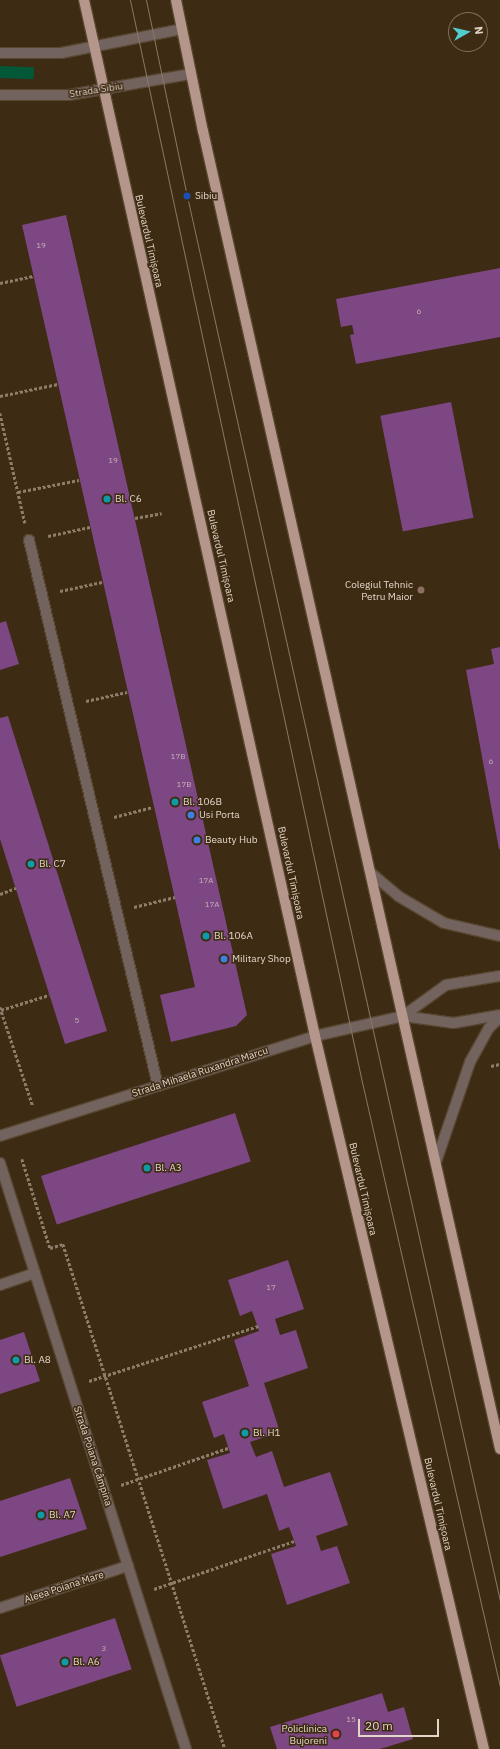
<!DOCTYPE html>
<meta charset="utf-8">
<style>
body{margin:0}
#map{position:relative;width:500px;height:1749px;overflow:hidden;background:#3e2b13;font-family:"IBM Plex Sans",sans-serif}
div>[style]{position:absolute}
.green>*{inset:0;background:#025837;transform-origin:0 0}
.building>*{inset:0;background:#7c4782;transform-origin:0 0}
.path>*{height:2.5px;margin-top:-1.25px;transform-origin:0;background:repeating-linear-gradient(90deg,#8d7d6a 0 3px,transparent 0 5px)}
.roads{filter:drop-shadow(1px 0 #584630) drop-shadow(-1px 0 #584630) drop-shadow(0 1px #584630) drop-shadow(0 -1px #584630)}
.minor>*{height:10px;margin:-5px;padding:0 5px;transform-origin:5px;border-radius:5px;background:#72635e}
.major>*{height:10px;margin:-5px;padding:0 5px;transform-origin:5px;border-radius:5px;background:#b4968b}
.tram>*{height:1px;margin:-0.5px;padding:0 0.5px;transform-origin:0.5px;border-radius:0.5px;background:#897966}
.dots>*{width:11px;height:11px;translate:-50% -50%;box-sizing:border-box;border:2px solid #3e2b13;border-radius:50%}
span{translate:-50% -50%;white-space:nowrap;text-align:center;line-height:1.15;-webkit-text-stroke:3px #3e2b13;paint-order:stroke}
.number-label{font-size:8px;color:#c9b2b7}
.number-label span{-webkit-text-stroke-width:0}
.street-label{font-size:10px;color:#e3d6c9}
.poi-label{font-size:10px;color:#e3d6c9}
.left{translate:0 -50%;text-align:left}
.right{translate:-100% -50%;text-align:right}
.north{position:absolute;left:448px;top:12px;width:40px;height:40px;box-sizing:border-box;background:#3e2b13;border:1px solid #806f5c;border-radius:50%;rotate:82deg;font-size:11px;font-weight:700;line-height:16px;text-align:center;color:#e3d6c9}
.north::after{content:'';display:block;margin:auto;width:14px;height:18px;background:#52cdce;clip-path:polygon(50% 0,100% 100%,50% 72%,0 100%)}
.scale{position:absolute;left:358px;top:1719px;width:81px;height:18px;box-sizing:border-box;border:2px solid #e3d6c9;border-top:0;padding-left:5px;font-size:12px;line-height:14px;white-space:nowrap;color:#e3d6c9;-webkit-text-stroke:3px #3e2b13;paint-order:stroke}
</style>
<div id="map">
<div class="green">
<i style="left:0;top:66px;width:34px;height:12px;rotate:2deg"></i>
</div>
<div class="building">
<i style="clip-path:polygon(66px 215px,247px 1015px,236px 1026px,171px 1042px,160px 995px,195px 987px,22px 225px)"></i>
<i style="clip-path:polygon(500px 268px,500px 337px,356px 364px,350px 335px,354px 334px,352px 325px,341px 327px,336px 299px)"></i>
<i style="left:451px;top:402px;width:118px;height:72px;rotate:79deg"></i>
<i style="clip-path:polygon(6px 621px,19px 664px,0 670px,0 623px)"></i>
<i style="clip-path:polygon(500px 647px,500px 849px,499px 849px,466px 670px,494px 664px,491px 649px)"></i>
<i style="clip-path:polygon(8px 716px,107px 1031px,65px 1044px,0 839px,0 718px)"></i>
<i style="left:235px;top:1113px;width:51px;height:204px;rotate:72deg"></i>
<i style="clip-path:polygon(288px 1260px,304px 1309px,275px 1319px,280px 1335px,296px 1330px,308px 1368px,264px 1383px,280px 1432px,250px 1442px,256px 1457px,272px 1451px,284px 1487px,330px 1472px,348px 1525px,316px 1536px,321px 1551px,337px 1546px,350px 1583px,287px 1605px,271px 1554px,296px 1546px,289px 1527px,279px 1531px,267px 1494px,223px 1509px,207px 1460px,230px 1453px,224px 1434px,214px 1438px,202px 1402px,249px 1386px,234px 1340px,259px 1331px,252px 1311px,240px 1316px,228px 1280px)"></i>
<i style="clip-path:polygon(24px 1332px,40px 1381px,0 1394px,0 1340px)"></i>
<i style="clip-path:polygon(70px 1478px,87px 1529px,0 1557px,0 1501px)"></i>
<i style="left:115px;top:1618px;width:54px;height:121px;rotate:72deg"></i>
<i style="clip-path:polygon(382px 1693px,388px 1712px,404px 1707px,413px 1739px,380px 1749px,277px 1749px,270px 1727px)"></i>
</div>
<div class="path">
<i style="left:0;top:283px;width:34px;rotate:-12deg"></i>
<i style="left:0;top:396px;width:59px;rotate:-11.7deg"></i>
<i style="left:0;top:413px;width:113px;rotate:77.2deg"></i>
<i style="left:18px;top:492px;width:62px;rotate:-11.1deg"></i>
<i style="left:135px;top:518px;width:27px;rotate:-10deg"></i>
<i style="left:48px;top:536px;width:43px;rotate:-12.1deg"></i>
<i style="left:60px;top:591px;width:43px;rotate:-12.1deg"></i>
<i style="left:86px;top:701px;width:42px;rotate:-12.4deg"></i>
<i style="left:114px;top:817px;width:40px;rotate:-14.4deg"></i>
<i style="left:0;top:894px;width:17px;rotate:-21deg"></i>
<i style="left:134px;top:907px;width:42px;rotate:-13.7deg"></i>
<i style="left:0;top:1007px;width:104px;rotate:71.6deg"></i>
<i style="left:1px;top:1010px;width:50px;rotate:-17.4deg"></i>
<i style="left:491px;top:1066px;width:9px;rotate:-13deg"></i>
<i style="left:22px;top:1159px;width:93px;rotate:72.5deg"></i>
<i style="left:50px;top:1248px;width:14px;rotate:-17deg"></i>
<i style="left:63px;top:1244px;width:530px;rotate:72.21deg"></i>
<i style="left:89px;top:1381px;width:178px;rotate:-18deg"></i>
<i style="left:121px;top:1485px;width:113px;rotate:-19.1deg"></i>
<i style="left:154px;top:1589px;width:148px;rotate:-18.9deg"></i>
</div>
<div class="roads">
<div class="minor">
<i style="left:0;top:53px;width:61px"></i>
<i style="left:61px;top:53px;width:123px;rotate:-11.2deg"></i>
<i style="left:0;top:95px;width:69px"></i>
<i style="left:69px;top:95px;width:124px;rotate:-9.8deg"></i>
<i style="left:29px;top:540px;width:561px;rotate:76.71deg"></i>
<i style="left:371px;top:873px;width:35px;rotate:40deg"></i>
<i style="left:398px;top:896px;width:53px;rotate:30.4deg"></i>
<i style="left:444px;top:923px;width:57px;rotate:13.1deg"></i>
<i style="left:403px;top:1016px;width:53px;rotate:-35.8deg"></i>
<i style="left:446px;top:985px;width:55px;rotate:-9.5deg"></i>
<i style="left:0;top:1136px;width:330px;rotate:-17.6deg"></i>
<i style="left:315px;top:1036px;width:90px;rotate:-12.8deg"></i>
<i style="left:403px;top:1016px;width:51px;rotate:7.8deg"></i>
<i style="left:454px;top:1023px;width:47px;rotate:-9.9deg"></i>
<i style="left:436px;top:1162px;width:106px;rotate:-71.2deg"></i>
<i style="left:470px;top:1062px;width:39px;rotate:-61deg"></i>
<i style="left:489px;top:1028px;width:16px;rotate:-45deg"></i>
<i style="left:0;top:1163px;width:615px;rotate:72.39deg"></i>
<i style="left:0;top:1285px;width:37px;rotate:-19deg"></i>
<i style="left:0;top:1608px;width:135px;rotate:-18.2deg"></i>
</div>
<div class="major">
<i style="left:84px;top:0;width:1061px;rotate:77.43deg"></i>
<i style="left:315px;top:1036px;width:733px;rotate:76.67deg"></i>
<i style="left:176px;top:0;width:134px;rotate:78.4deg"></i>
<i style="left:203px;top:131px;width:1351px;rotate:77.3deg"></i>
</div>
</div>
<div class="tram">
<i style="left:130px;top:0;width:1107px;rotate:77.9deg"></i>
<i style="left:362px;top:1082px;width:621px;rotate:77.15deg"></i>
<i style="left:146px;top:0;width:200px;rotate:78.2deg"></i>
<i style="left:187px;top:196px;width:1439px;rotate:77.44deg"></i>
</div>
<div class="dots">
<i style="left:187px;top:196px;background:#1a4fb4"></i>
<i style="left:107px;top:499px;background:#0f9aa8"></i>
<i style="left:421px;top:590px;background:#8d6e63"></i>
<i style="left:175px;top:802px;background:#0f9aa8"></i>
<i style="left:191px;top:815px;background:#3f7fe0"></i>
<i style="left:197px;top:840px;background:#3f7fe0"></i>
<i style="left:31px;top:864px;background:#0f9aa8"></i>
<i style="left:206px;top:936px;background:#0f9aa8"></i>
<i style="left:224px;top:959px;background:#3f7fe0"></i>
<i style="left:147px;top:1168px;background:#0f9aa8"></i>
<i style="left:16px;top:1360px;background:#0f9aa8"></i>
<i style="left:245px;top:1433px;background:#0f9aa8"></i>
<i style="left:41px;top:1515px;background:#0f9aa8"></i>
<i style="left:65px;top:1662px;background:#0f9aa8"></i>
<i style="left:336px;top:1734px;background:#e0444e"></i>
</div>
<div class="number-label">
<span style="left:41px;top:246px">19</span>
<span style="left:419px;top:312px">6</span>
<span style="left:113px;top:461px">19</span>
<span style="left:178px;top:757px">17B</span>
<span style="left:491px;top:762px">6</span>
<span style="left:184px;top:785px">17B</span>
<span style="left:206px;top:881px">17A</span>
<span style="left:212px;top:905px">17A</span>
<span style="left:77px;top:1021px">5</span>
<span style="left:271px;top:1288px">17</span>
<span style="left:104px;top:1649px">3</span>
<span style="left:351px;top:1720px">15</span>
</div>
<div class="street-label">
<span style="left:96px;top:90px;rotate:-9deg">Strada Sibiu</span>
<span style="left:149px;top:241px;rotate:77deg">Bulevardul Timișoara</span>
<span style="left:221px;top:556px;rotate:77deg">Bulevardul Timișoara</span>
<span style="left:291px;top:873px;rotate:78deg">Bulevardul Timișoara</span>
<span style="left:200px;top:1072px;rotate:-18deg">Strada Mihaela Ruxandra Marcu</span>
<span style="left:363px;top:1189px;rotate:77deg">Bulevardul Timișoara</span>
<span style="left:93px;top:1456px;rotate:72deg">Strada Poiana Câmpina</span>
<span style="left:438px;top:1504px;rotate:77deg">Bulevardul Timișoara</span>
<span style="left:64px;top:1587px;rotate:-18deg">Aleea Poiana Mare</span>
</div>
<div class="poi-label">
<span class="left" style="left:195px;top:196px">Sibiu</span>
<span class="left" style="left:115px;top:499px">Bl. C6</span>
<span class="right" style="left:413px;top:590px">Colegiul Tehnic<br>Petru Maior</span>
<span class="left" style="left:183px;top:802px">Bl. 106B</span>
<span class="left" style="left:199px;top:815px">Usi Porta</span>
<span class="left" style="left:205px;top:840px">Beauty Hub</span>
<span class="left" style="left:39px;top:864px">Bl. C7</span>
<span class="left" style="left:214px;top:936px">Bl. 106A</span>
<span class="left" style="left:232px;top:959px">Military Shop</span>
<span class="left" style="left:155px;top:1168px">Bl. A3</span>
<span class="left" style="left:24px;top:1360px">Bl. A8</span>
<span class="left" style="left:253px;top:1433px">Bl. H1</span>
<span class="left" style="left:49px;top:1515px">Bl. A7</span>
<span class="left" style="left:73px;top:1662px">Bl. A6</span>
<span class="right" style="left:327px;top:1734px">Policlinica<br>Bujoreni</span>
</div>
<div class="north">N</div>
<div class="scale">20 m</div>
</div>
